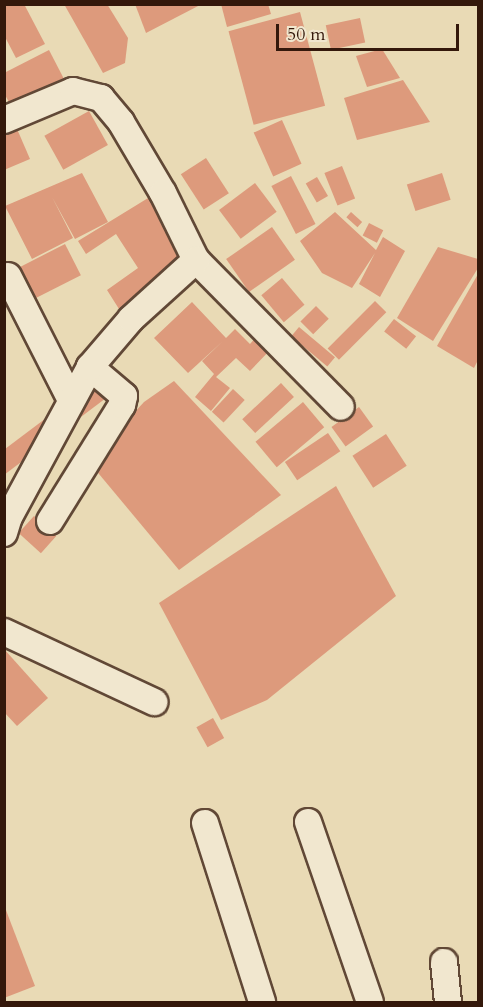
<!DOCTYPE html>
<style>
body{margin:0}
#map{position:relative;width:483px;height:1007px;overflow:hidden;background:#e9dab5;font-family:Cardo,serif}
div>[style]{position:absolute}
.building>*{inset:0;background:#dd9a7c;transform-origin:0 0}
.roads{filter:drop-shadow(2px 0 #614836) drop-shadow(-2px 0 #614836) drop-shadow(0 2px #614836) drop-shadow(0 -2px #614836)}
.minor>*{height:26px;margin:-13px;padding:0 13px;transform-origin:13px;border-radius:13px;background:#f1e7cf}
span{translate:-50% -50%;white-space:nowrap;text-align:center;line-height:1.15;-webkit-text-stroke:5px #f1e7cf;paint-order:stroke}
.frame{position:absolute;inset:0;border:6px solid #34180b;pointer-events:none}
.scale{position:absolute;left:276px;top:24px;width:183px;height:27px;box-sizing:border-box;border:3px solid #34180b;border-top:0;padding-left:8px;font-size:18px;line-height:21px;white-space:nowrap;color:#34180b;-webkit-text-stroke:4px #f1e7cf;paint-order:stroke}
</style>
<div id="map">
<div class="building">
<i style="clip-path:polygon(9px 4px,24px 4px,45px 44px,16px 58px,4px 35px,4px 7px)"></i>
<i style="clip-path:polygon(64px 4px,107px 4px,128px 38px,125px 63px,103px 73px)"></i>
<i style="clip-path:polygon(135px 4px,202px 4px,146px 33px)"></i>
<i style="clip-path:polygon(221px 4px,268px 4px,271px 14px,227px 27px)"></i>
<i style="left:300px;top:12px;width:97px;height:74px;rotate:75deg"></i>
<i style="left:360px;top:18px;width:25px;height:35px;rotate:78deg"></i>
<i style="clip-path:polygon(382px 49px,400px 78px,367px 87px,356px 56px)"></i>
<i style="clip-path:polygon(49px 50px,64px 79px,11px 106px,4px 93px,4px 73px)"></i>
<i style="clip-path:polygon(403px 80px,430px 122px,357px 140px,344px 98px)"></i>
<i style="left:89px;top:111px;width:39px;height:51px;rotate:61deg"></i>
<i style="left:282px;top:120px;width:48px;height:31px;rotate:66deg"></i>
<i style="clip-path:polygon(14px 122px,30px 159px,4px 170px,4px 127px)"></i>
<i style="left:206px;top:158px;width:42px;height:30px;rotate:57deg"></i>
<i style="left:342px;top:166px;width:35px;height:19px;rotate:68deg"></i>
<i style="clip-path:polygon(82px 173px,108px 222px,75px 239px,52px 197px,73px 238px,32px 259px,5px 206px)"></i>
<i style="left:442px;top:173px;width:28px;height:37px;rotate:72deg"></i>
<i style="left:291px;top:176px;width:54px;height:22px;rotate:63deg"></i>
<i style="left:317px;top:177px;width:22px;height:13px;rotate:60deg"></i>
<i style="left:255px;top:183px;width:36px;height:45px;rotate:53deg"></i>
<i style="clip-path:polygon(153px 195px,187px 249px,174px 275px,119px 309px,107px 290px,138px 268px,116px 234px,86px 254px,78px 241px)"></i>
<i style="clip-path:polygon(335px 212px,376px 250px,383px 237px,405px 251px,380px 297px,359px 284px,375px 253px,352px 288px,322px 273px,300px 241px)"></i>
<i style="left:351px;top:212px;width:15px;height:7px;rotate:42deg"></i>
<i style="left:369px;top:223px;width:16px;height:14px;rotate:27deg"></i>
<i style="left:272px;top:227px;width:40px;height:56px;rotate:55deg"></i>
<i style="left:65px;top:244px;width:35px;height:51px;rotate:63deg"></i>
<i style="clip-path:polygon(438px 247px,478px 259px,478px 268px,433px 341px,397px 318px)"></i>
<i style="clip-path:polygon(478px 274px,478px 360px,474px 368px,437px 346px)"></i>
<i style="left:282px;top:278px;width:35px;height:27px;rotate:50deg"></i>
<i style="left:375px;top:301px;width:16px;height:67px;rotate:45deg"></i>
<i style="clip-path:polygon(192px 302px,226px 338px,235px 329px,250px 344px,257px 336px,271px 349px,250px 371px,236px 358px,216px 377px,230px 388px,211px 411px,195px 397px,214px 374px,202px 361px,223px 341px,188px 373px,154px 338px)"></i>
<i style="left:316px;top:306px;width:18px;height:22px;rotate:45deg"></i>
<i style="left:394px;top:319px;width:28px;height:16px;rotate:38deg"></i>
<i style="left:299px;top:327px;width:47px;height:12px;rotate:40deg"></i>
<i style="left:102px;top:376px;width:20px;height:154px;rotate:53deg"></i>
<i style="clip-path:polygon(174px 381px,281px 495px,179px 570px,89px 462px,144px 402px)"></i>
<i style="left:281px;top:383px;width:19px;height:53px;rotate:47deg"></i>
<i style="left:233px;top:389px;width:16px;height:31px;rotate:43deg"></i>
<i style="left:303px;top:402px;width:33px;height:62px;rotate:50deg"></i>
<i style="left:359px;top:407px;width:24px;height:34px;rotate:54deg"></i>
<i style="left:328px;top:433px;width:22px;height:52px;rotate:56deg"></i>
<i style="left:386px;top:434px;width:38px;height:40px;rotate:57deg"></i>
<i style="clip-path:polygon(336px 486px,396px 596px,267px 700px,221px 720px,159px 603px)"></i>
<i style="left:34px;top:516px;width:30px;height:23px;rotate:42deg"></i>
<i style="clip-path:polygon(4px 649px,48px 698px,17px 726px,4px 712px)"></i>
<i style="left:213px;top:718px;width:23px;height:19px;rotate:61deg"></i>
<i style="clip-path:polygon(4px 905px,35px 986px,4px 998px)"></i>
</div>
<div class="roads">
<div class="minor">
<i style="left:4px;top:120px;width:75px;rotate:-22.8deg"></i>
<i style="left:73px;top:91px;width:29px;rotate:14deg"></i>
<i style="left:101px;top:98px;width:31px;rotate:50deg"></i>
<i style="left:121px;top:122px;width:82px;rotate:59.4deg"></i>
<i style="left:163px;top:193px;width:75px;rotate:63.8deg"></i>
<i style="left:196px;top:260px;width:206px;rotate:45.4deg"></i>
<i style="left:8px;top:276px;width:139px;rotate:63.1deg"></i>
<i style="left:50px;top:521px;width:137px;rotate:-58.2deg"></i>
<i style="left:122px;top:405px;width:9px;rotate:-77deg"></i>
<i style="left:124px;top:396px;width:45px;rotate:-139.5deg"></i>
<i style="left:4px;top:533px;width:17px;rotate:-73deg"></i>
<i style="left:9px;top:517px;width:170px;rotate:-61.6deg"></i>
<i style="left:90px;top:367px;width:63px;rotate:-49.5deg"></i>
<i style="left:131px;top:319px;width:88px;rotate:-42.2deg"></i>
<i style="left:4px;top:632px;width:166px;rotate:25deg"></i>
<i style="left:308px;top:822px;width:190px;rotate:71deg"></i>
<i style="left:205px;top:823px;width:188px;rotate:72.3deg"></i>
<i style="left:444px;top:962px;width:40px;rotate:84.3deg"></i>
</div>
</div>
<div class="frame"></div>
<div class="scale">50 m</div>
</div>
